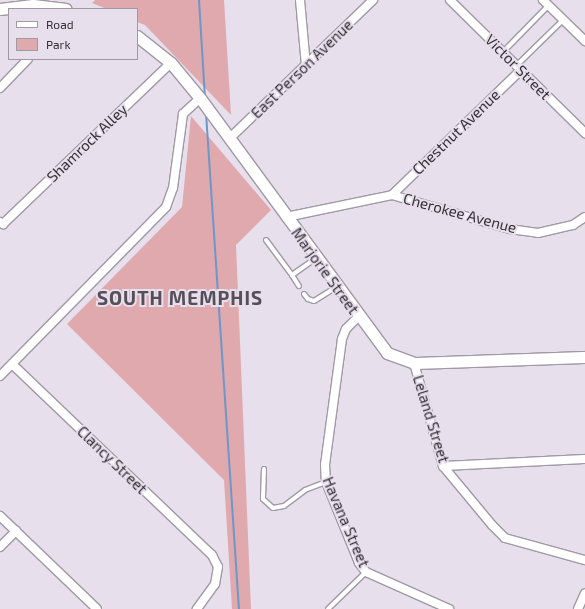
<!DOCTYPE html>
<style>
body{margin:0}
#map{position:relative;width:585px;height:609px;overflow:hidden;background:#e7dfec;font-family:"Exo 2",sans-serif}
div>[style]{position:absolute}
.green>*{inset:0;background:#e0a9ae}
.stream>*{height:2px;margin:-1px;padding:0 1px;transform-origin:1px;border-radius:1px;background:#6d97c8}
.roads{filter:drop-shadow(1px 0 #a199a5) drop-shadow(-1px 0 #a199a5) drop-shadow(0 1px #a199a5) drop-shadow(0 -1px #a199a5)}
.lane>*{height:4px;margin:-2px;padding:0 2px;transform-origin:2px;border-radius:2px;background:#fff}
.street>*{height:8px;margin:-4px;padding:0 4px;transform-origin:4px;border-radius:4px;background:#fff}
.secondary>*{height:11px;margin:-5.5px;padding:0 5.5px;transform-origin:5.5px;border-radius:5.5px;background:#fff}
span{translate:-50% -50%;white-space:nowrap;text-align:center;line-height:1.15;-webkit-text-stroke:4px #e7dfec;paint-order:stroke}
.street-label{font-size:15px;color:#353137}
.district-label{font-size:19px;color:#564f5a;font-weight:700;letter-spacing:1px}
.legend{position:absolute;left:8px;top:8px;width:130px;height:52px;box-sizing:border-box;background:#e7dfec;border:1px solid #a099a4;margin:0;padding:5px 7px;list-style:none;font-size:12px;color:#353137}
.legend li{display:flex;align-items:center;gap:8px;height:20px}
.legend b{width:20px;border:1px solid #a099a4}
</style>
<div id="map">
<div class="green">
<i style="clip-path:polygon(95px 0,224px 0,231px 115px,145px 25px,137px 22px,137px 9px,107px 9px,92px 3px)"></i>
<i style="clip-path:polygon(191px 116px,271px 210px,236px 245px,251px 609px,232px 609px,224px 480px,67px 324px,182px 207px)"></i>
</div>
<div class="stream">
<i style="left:199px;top:0;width:97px;rotate:86.5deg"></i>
<i style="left:206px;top:113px;width:497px;rotate:86.2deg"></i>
</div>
<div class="roads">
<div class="lane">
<i style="left:503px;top:52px;width:64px;rotate:-45.6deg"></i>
<i style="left:516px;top:66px;width:66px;rotate:-44.4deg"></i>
<i style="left:266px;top:240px;width:44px;rotate:53.4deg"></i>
<i style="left:292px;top:275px;width:29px;rotate:-35deg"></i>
<i style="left:292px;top:275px;width:13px;rotate:58deg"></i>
<i style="left:304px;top:294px;width:6px;rotate:51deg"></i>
<i style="left:308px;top:299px;width:6px;rotate:18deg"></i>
<i style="left:314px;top:301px;width:26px;rotate:-32deg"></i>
<i style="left:264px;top:469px;width:30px;rotate:92deg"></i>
<i style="left:263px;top:499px;width:13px;rotate:42deg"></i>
<i style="left:273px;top:508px;width:11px;rotate:-10deg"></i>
<i style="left:284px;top:506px;width:26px;rotate:-37deg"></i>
<i style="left:305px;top:490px;width:22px;rotate:-21deg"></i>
<i style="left:328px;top:609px;width:53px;rotate:-44.2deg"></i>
</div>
<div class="street">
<i style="left:300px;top:0;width:66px;rotate:84.8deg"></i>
<i style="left:450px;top:0;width:190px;rotate:44.6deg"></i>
<i style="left:543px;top:0;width:59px;rotate:44.3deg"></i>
<i style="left:0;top:88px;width:40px;rotate:-46deg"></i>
<i style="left:230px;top:138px;width:199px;rotate:-44deg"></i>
<i style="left:392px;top:195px;width:180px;rotate:-44.1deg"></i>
<i style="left:286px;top:217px;width:108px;rotate:-11.7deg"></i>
<i style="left:392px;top:195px;width:123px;rotate:16.1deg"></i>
<i style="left:510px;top:229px;width:28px;rotate:8deg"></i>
<i style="left:538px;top:233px;width:36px;rotate:-13deg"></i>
<i style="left:573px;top:225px;width:14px;rotate:-34deg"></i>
<i style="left:0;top:222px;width:4px;rotate:34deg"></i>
<i style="left:3px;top:224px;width:233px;rotate:-43.8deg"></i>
<i style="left:358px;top:317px;width:17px;rotate:135deg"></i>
<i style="left:346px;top:329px;width:11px;rotate:112deg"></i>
<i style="left:342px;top:339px;width:127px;rotate:97.7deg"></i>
<i style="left:325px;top:465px;width:17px;rotate:87deg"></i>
<i style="left:326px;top:482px;width:87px;rotate:67.8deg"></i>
<i style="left:359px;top:563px;width:11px;rotate:52deg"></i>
<i style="left:366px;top:572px;width:91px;rotate:24deg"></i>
<i style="left:414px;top:363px;width:107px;rotate:74.3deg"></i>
<i style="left:443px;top:466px;width:77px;rotate:50.3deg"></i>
<i style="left:492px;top:525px;width:18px;rotate:45deg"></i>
<i style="left:505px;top:538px;width:83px;rotate:15.4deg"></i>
<i style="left:12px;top:364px;width:277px;rotate:43.7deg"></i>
<i style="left:212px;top:555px;width:13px;rotate:63deg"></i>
<i style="left:218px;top:567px;width:17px;rotate:100deg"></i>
<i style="left:215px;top:584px;width:31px;rotate:126deg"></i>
<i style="left:0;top:376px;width:237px;rotate:-45.5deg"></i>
<i style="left:166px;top:207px;width:20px;rotate:-70deg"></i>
<i style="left:173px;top:188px;width:75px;rotate:-82.3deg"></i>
<i style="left:183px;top:114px;width:23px;rotate:-43deg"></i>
<i style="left:443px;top:466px;width:142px;rotate:-2.8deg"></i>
<i style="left:0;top:516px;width:134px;rotate:43.8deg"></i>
<i style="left:0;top:547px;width:23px;rotate:-45deg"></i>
<i style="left:578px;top:609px;width:17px;rotate:-66deg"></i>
</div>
<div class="secondary">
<i style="left:0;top:9px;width:33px;rotate:-7deg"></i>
<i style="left:33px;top:5px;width:33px;rotate:7deg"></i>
<i style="left:137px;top:36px;width:43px;rotate:38.5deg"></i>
<i style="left:171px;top:63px;width:45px;rotate:50.4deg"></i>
<i style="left:200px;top:98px;width:316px;rotate:53.7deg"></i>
<i style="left:387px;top:353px;width:29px;rotate:20deg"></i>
<i style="left:414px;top:363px;width:171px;rotate:-2deg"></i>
</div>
</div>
<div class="street-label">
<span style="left:518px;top:67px;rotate:45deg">Victor Street</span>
<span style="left:302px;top:69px;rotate:-44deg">East Person Avenue</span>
<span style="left:456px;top:132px;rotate:-44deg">Chestnut Avenue</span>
<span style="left:87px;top:143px;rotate:-44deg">Shamrock Alley</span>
<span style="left:460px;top:213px;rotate:15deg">Cherokee Avenue</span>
<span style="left:325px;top:271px;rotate:54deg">Marjorie Street</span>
<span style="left:431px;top:419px;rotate:73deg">Leland Street</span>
<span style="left:112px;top:460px;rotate:44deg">Clancy Street</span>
<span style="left:346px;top:522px;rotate:67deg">Havana Street</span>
</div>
<div class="district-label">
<span style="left:180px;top:298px">SOUTH MEMPHIS</span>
</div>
<ul class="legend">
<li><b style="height:5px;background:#fff"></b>Road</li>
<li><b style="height:11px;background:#e0a9ae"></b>Park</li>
</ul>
</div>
